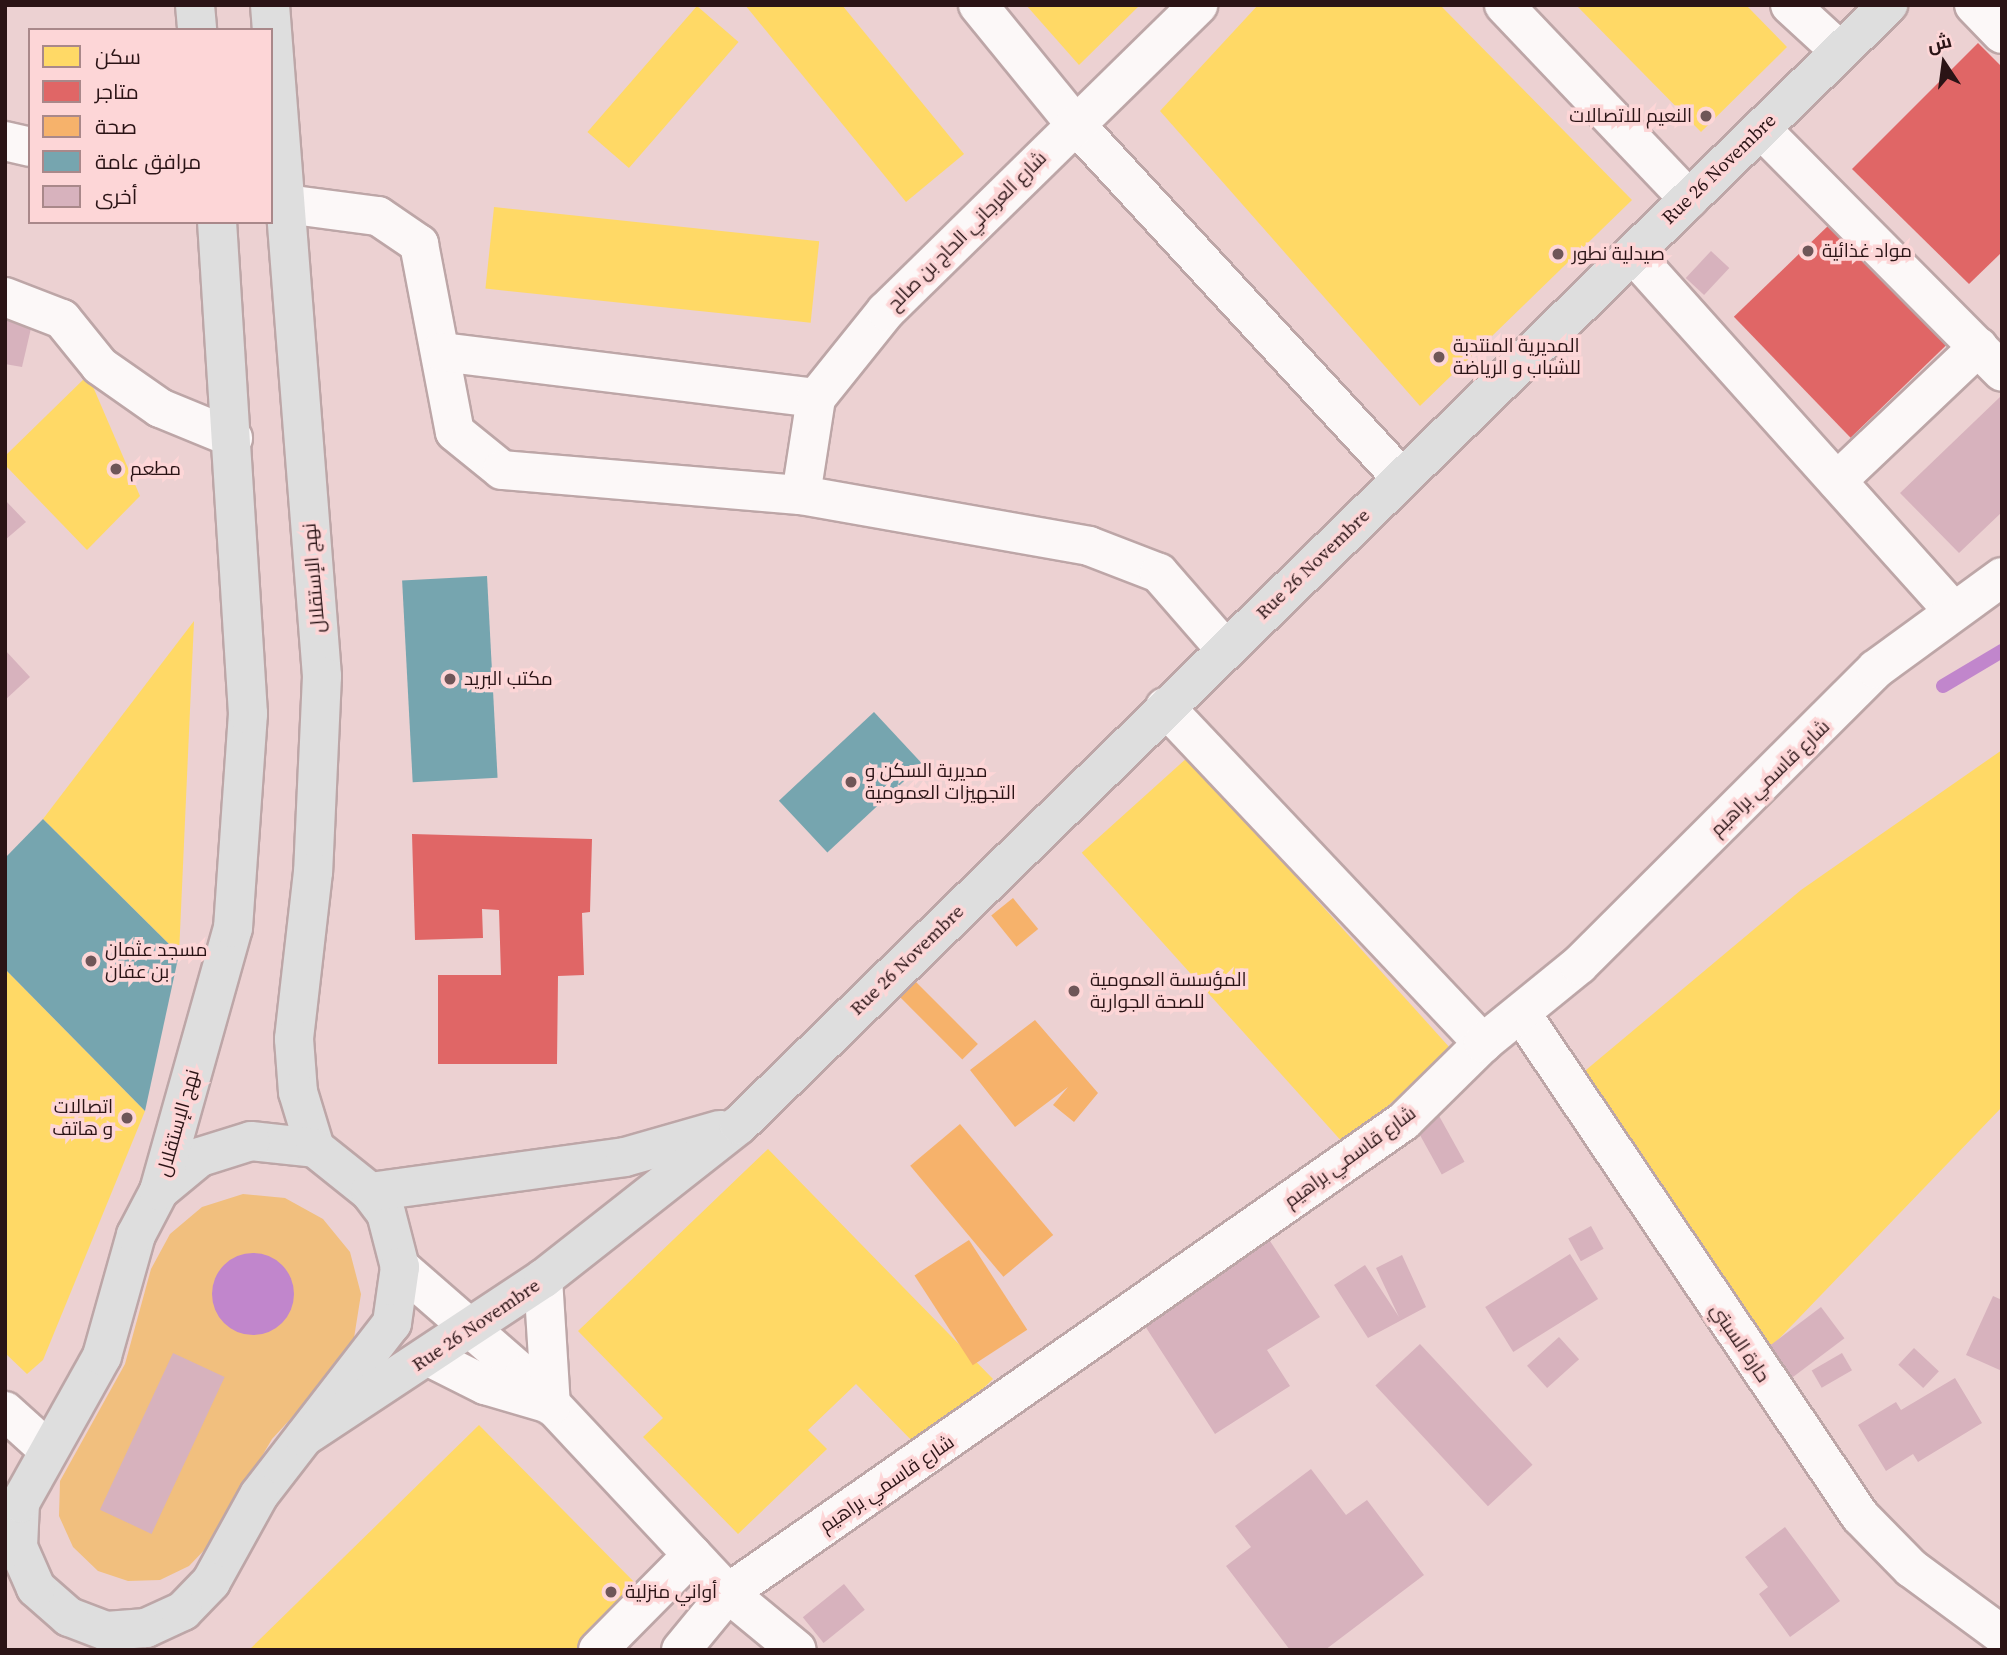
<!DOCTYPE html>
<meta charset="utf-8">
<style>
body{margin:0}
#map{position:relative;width:2007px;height:1655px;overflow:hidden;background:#ecd1d2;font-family:"Source Serif 4",Cairo,serif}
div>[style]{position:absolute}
.green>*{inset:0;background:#f1bf7e}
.water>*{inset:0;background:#c186cc}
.round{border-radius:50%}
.homes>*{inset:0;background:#ffd966;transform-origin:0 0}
.shops>*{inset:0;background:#e06666;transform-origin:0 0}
.health>*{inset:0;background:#f6b26b;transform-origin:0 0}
.public>*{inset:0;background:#76a5af;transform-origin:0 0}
.stream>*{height:14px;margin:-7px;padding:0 7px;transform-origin:7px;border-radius:7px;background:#c186cc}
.building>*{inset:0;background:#d7b2bd;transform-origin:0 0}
.roads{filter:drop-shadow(2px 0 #bda6a7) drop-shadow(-2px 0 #bda6a7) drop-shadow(0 2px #bda6a7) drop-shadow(0 -2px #bda6a7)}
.minor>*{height:38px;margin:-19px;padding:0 19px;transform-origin:19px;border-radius:19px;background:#fcf8f8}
.major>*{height:38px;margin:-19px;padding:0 19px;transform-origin:19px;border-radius:19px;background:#dedede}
.dots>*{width:19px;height:19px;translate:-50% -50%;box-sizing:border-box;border:4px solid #fdd6d7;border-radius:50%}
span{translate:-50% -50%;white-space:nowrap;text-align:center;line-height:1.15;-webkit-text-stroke:7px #fdd6d7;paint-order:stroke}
.poi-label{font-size:19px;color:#2b1416}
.right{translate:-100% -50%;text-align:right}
.left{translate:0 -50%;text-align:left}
.street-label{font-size:19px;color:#2b1416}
.frame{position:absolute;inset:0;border:7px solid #2b1416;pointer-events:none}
.legend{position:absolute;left:28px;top:28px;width:245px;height:196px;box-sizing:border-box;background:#fdd6d7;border:2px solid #a9888a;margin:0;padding:9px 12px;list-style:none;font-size:21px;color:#2b1416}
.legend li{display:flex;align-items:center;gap:14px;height:35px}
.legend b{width:35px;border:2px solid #a9888a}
.north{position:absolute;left:1909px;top:28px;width:70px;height:70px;-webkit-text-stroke:5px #fdd6d7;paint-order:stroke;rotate:347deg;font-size:19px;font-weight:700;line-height:28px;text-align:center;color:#2b1416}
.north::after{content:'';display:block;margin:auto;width:24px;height:32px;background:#2b1416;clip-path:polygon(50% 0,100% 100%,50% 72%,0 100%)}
</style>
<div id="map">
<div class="green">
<i style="clip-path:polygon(243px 1194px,285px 1198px,323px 1219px,350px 1252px,361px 1294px,354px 1338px,330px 1376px,272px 1439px,211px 1543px,189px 1566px,160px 1580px,128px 1581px,98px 1571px,73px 1547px,59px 1516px,60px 1481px,125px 1364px,151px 1269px,170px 1234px,202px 1207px)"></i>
</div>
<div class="water">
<i class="round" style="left:212px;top:1253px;width:82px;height:82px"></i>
</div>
<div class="homes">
<i style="clip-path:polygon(745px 5px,842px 5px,964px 154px,906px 202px)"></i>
<i style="clip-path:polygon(1026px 5px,1140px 5px,1079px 65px)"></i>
<i style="clip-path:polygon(1258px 5px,1440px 5px,1632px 200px,1420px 406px,1160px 111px)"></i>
<i style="clip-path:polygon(1576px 5px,1746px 5px,1787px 47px,1701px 132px)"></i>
<i style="left:697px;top:6px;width:55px;height:167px;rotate:41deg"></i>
<i style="left:494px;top:207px;width:327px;height:82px;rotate:6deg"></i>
<i style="clip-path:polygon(88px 375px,140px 496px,87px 550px,5px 465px,5px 456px)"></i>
<i style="clip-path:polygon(194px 621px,179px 954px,43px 819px)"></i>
<i style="clip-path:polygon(2002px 750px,2002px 1107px,1770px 1348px,1580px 1075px,1801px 890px)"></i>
<i style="left:1188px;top:757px;width:393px;height:143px;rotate:48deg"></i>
<i style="clip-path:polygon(5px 969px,145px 1111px,43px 1360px,27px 1374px,5px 1353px)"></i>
<i style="clip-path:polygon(768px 1149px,993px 1379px,920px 1449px,856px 1384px,808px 1430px,827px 1449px,738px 1534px,643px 1437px,663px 1418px,578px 1331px)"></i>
<i style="clip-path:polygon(479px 1425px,642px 1590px,581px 1650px,249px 1650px)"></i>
</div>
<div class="shops">
<i style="clip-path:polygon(1978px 43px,2002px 67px,2002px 252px,1969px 284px,1852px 169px)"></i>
<i style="left:1831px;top:223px;width:168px;height:135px;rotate:46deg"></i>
<i style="clip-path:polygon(412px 834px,592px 839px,590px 912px,582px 913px,584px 975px,558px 976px,557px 1064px,438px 1064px,438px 975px,501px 975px,499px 910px,482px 909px,483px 938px,415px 940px)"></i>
</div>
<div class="health">
<i style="left:1013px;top:898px;width:40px;height:28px;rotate:51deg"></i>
<i style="left:910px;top:976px;width:96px;height:22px;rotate:45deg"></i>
<i style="clip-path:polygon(1035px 1020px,1098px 1093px,1074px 1122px,1053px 1105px,1068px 1087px,1015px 1127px,970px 1070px)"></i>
<i style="left:960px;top:1124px;width:145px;height:65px;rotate:50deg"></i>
<i style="left:969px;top:1240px;width:107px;height:65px;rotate:57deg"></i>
</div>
<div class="public">
<i style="left:487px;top:576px;width:202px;height:85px;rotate:87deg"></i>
<i style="left:874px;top:712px;width:71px;height:130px;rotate:47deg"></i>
<i style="clip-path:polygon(43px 819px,179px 954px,145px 1111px,5px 969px,5px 858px)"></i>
</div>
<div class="stream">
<i style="left:1943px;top:686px;width:69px;rotate:-30.7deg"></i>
</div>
<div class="building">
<i style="left:1711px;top:251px;width:25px;height:37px;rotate:43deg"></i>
<i style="clip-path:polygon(5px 318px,32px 324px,22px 367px,5px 364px)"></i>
<i style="clip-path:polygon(2000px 397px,2002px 512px,1959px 553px,1900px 493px)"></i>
<i style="clip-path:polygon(5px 500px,26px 522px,5px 540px)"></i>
<i style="clip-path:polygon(5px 650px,30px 677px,5px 700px)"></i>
<i style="left:1433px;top:1105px;width:65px;height:26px;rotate:61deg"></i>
<i style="left:1591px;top:1226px;width:26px;height:26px;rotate:61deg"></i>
<i style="clip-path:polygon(1270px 1241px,1320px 1317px,1267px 1350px,1290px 1386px,1215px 1434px,1134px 1309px,1197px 1288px)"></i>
<i style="left:1570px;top:1254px;width:53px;height:100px;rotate:58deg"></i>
<i style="clip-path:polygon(1402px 1255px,1426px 1307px,1368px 1338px,1334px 1285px,1365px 1265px,1399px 1317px,1376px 1268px)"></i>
<i style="clip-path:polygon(1993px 1296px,2002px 1300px,2002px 1371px,1966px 1355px)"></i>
<i style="left:1821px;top:1307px;width:39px;height:79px;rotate:53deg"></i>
<i style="left:1559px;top:1337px;width:30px;height:43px;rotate:48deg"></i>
<i style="left:1420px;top:1344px;width:165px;height:61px;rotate:47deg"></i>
<i style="left:1914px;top:1348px;width:34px;height:23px;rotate:43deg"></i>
<i style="left:173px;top:1353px;width:57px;height:173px;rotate:25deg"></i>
<i style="left:1842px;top:1353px;width:20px;height:35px;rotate:60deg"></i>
<i style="clip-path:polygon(1955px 1378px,1982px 1423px,1918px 1462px,1913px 1454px,1886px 1471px,1858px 1425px,1896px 1402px,1901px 1410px)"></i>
<i style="clip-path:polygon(1311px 1469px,1346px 1515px,1367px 1500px,1424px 1575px,1325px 1650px,1290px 1650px,1226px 1566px,1251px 1547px,1235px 1526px)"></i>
<i style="clip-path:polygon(1785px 1527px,1840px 1601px,1790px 1637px,1759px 1594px,1768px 1587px,1745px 1557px)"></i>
<i style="left:844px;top:1584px;width:33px;height:53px;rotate:51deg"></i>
</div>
<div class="roads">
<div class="minor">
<i style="left:978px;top:5px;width:154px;rotate:50.8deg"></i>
<i style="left:1075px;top:124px;width:482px;rotate:47.3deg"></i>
<i style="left:1504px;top:5px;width:268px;rotate:46.4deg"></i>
<i style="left:1790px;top:5px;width:68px;rotate:42.6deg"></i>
<i style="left:1974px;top:5px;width:40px;rotate:46deg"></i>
<i style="left:1761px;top:129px;width:342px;rotate:45.2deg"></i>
<i style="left:5px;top:141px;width:26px;rotate:13deg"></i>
<i style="left:271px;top:202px;width:108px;rotate:7.5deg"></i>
<i style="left:378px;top:216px;width:50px;rotate:34.3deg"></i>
<i style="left:419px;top:244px;width:191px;rotate:79.2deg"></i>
<i style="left:455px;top:432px;width:60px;rotate:39deg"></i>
<i style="left:502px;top:470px;width:300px;rotate:4.8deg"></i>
<i style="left:801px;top:495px;width:292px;rotate:10deg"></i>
<i style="left:1089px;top:546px;width:75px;rotate:21.1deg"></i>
<i style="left:1159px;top:573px;width:101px;rotate:49deg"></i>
<i style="left:1633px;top:254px;width:477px;rotate:48.1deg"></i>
<i style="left:5px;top:297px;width:61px;rotate:21.1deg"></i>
<i style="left:62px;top:319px;width:60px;rotate:51deg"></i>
<i style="left:100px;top:366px;width:73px;rotate:35deg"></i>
<i style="left:160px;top:408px;width:79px;rotate:22.3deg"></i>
<i style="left:441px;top:352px;width:378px;rotate:7deg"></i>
<i style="left:1837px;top:481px;width:195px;rotate:-43.5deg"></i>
<i style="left:801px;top:495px;width:98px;rotate:-81.2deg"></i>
<i style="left:816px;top:398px;width:112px;rotate:-51.2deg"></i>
<i style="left:886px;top:311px;width:437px;rotate:-44.4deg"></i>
<i style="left:1165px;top:707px;width:463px;rotate:46.6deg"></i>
<i style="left:1521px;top:1013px;width:607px;rotate:56.02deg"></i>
<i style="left:1860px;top:1516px;width:73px;rotate:45.6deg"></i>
<i style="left:1911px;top:1568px;width:113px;rotate:36.4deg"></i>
<i style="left:400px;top:1267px;width:164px;rotate:41.1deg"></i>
<i style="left:524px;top:1375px;width:299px;rotate:46.9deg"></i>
<i style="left:728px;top:1593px;width:89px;rotate:39.6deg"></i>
<i style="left:543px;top:1279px;width:127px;rotate:86.4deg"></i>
<i style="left:429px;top:1357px;width:63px;rotate:26.6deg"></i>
<i style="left:485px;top:1385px;width:64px;rotate:16.4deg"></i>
<i style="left:5px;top:1411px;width:55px;rotate:42.1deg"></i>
<i style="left:598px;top:1650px;width:134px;rotate:-45.3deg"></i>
<i style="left:681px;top:1650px;width:74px;rotate:-50.5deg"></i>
<i style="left:728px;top:1593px;width:824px;rotate:-34.92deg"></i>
<i style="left:1404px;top:1121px;width:111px;rotate:-44.6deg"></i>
<i style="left:1483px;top:1043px;width:124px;rotate:-39.1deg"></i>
<i style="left:1579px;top:965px;width:419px;rotate:-44.9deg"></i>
<i style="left:1876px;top:669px;width:156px;rotate:-36.1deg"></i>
</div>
<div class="major">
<i style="left:195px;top:5px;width:25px;rotate:85deg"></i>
<i style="left:270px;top:5px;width:673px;rotate:85.57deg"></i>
<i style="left:322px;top:676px;width:196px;rotate:92.6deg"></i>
<i style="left:313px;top:872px;width:168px;rotate:96.5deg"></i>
<i style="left:294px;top:1039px;width:53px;rotate:85.7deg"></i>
<i style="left:298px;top:1092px;width:59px;rotate:73.1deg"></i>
<i style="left:251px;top:1141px;width:64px;rotate:6.2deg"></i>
<i style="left:315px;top:1148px;width:70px;rotate:38.7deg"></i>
<i style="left:370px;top:1192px;width:26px;rotate:53deg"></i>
<i style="left:386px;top:1213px;width:56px;rotate:75.5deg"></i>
<i style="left:400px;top:1267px;width:57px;rotate:98.1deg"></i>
<i style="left:392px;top:1323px;width:217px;rotate:127.7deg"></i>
<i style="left:259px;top:1495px;width:99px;rotate:118.9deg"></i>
<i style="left:211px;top:1582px;width:40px;rotate:134deg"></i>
<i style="left:183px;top:1611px;width:41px;rotate:155.3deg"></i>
<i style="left:146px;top:1628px;width:40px;rotate:175.7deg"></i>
<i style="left:106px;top:1631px;width:40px;rotate:-159deg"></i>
<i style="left:69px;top:1617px;width:44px;rotate:-138.7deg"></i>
<i style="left:36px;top:1588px;width:45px;rotate:-113.7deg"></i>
<i style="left:18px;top:1547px;width:44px;rotate:-87.4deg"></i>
<i style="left:20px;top:1503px;width:168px;rotate:-60.8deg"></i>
<i style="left:102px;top:1356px;width:126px;rotate:-74.3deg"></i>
<i style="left:136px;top:1235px;width:50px;rotate:-62.4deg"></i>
<i style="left:159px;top:1191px;width:53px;rotate:-39.7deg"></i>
<i style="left:200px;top:1157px;width:53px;rotate:-17.4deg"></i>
<i style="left:159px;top:1191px;width:273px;rotate:-74.3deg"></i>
<i style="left:233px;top:928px;width:215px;rotate:-86deg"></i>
<i style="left:248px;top:714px;width:493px;rotate:-93.6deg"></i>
<i style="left:370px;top:1192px;width:257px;rotate:-7.8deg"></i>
<i style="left:625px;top:1157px;width:99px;rotate:-15.9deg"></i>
<i style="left:304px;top:1437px;width:287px;rotate:-33.5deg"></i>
<i style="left:543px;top:1279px;width:249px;rotate:-38.2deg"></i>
<i style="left:739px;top:1125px;width:1605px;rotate:-44.27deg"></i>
</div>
</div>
<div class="dots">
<i style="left:1706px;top:116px;background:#6f5658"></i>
<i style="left:1808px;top:251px;background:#6f5658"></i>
<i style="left:1558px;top:254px;background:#6f5658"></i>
<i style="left:1439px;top:357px;background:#6f5658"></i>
<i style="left:116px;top:469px;background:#6f5658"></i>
<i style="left:450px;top:679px;background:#6f5658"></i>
<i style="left:851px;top:782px;background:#6f5658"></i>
<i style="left:91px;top:961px;background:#6f5658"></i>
<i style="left:1074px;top:991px;background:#6f5658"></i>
<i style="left:127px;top:1118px;background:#6f5658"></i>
<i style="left:611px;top:1592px;background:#6f5658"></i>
</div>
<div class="poi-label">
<span class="right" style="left:1692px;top:116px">النعيم للاتصالات</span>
<span class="left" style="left:1822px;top:251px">مواد غذائية</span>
<span class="left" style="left:1572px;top:254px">صيدلية نطور</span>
<span class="left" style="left:1453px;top:357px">المديرية المنتدبة<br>للشباب و الرياضة</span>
<span class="left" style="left:130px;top:469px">مطعم</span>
<span class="left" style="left:464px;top:679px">مكتب البريد</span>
<span class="left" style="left:865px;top:782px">مديرية السكن و<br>التجهيزات العمومية</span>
<span class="left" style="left:105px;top:961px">مسجد عثمان<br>بن عفان</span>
<span class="left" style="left:1090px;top:991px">المؤسسة العمومية<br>للصحة الجوارية</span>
<span class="right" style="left:113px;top:1118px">اتصالات<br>و هاتف</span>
<span class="left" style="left:625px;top:1592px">أواني منزلية</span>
</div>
<div class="street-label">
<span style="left:1719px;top:169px;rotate:-44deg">Rue 26 Novembre</span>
<span style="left:967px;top:231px;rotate:-45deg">شارع العرجاني الحاج بن صالح</span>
<span style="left:1313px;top:564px;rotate:-44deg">Rue 26 Novembre</span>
<span style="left:314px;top:578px;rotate:-95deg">نهج الإستقلال</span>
<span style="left:1770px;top:778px;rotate:-44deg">شارع قاسمي براهيم</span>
<span style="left:907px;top:960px;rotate:-44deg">Rue 26 Novembre</span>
<span style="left:178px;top:1123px;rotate:-74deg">نهج الإستقلال</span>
<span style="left:1350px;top:1157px;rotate:-36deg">شارع قاسمي براهيم</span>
<span style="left:476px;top:1325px;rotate:-34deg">Rue 26 Novembre</span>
<span style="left:1740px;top:1343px;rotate:56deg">حارة السبتي</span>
<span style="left:887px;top:1484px;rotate:-34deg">شارع قاسمي براهيم</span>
</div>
<div class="frame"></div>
<ul class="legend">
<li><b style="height:19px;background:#ffd966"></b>سكن</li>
<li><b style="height:19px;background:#e06666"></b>متاجر</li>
<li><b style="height:19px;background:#f6b26b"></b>صحة</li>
<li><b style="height:19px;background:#76a5af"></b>مرافق عامة</li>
<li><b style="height:19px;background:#d7b2bd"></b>أخرى</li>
</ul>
<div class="north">ش</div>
</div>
